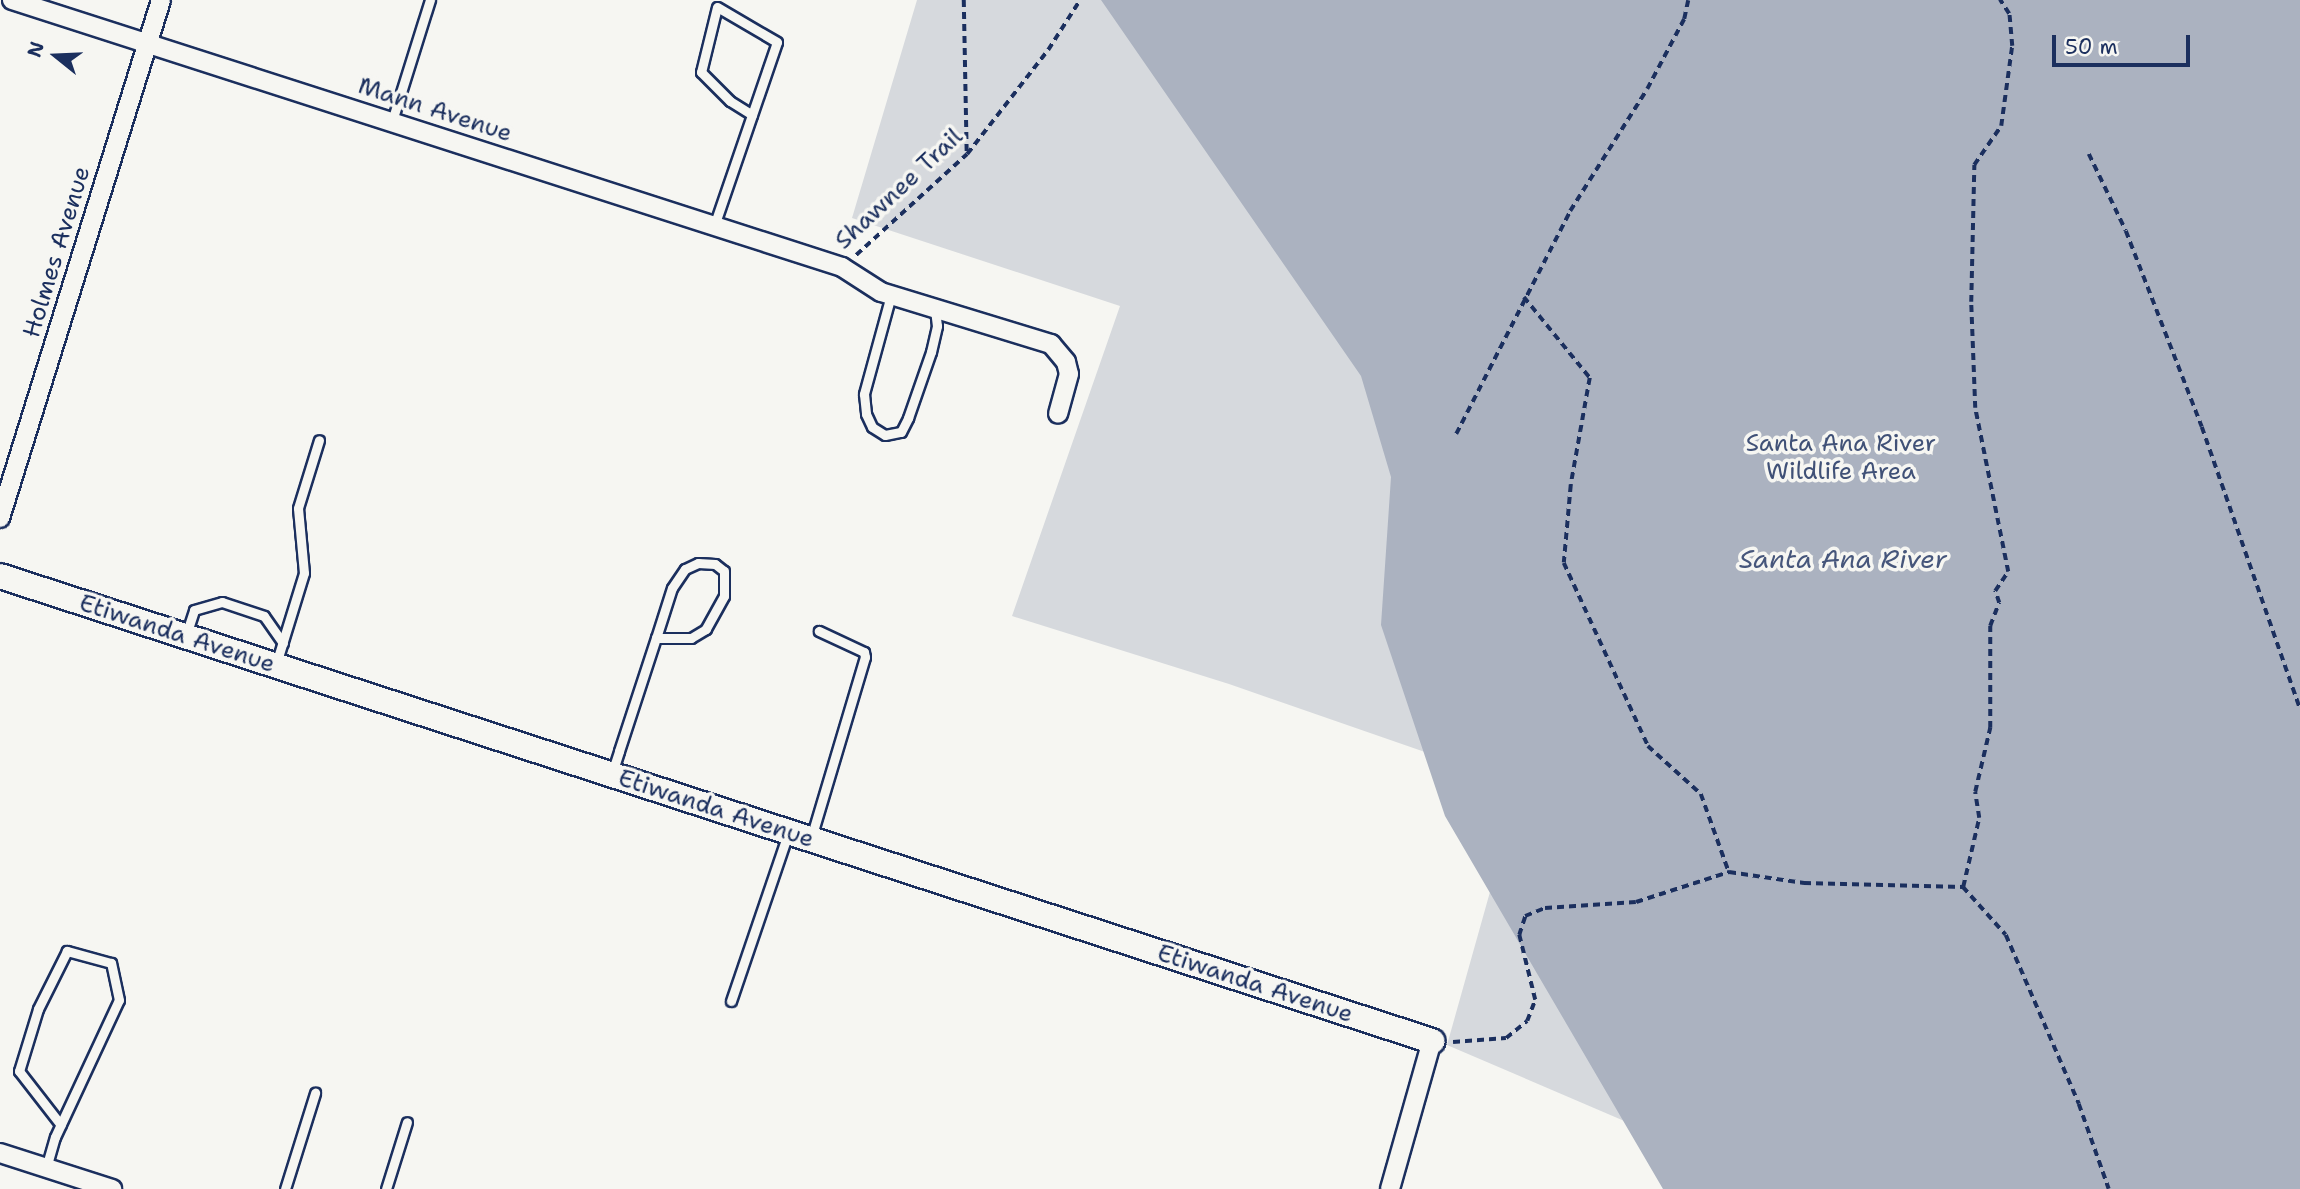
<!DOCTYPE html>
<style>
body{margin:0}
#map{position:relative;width:2300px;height:1189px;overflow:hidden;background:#f6f6f2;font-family:"Shantell Sans",sans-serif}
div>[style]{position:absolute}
.green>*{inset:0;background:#d6d9dd}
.water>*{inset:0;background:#abb2c0}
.path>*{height:3.5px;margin-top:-1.75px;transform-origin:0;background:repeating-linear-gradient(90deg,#1b2f5e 0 7px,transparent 0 12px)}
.roads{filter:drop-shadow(2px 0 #1b2f5e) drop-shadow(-2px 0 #1b2f5e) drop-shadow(0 2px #1b2f5e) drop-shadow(0 -2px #1b2f5e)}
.lane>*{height:9px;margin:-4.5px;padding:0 4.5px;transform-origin:4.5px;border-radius:4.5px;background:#f6f6f2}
.street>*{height:18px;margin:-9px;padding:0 9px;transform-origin:9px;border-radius:9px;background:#f6f6f2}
.secondary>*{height:24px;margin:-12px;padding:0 12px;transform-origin:12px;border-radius:12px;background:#f6f6f2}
span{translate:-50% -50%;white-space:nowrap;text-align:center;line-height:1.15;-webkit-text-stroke:7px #f6f6f2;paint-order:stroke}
.street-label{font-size:24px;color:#1b2f5e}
.park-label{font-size:24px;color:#405177}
.water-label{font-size:26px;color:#46567b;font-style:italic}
.north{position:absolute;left:21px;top:21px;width:70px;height:70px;-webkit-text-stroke:5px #f6f6f2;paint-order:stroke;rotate:288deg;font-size:19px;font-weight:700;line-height:28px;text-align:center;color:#1b2f5e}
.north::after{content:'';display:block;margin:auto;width:24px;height:32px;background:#1b2f5e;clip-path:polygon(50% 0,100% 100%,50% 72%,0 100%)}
.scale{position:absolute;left:2052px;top:35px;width:138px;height:32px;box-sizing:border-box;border:4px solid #1b2f5e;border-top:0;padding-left:9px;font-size:21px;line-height:24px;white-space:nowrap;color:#1b2f5e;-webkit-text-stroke:5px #f6f6f2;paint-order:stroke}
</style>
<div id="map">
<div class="green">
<i style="clip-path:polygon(917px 0,2300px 0,2300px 1189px,1783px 1189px,1447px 1045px,1520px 785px,1229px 684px,1012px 616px,1120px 306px,852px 218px)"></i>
</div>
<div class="water">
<i style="clip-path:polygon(1101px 0,2300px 0,2300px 1189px,1663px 1189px,1445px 816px,1381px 625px,1391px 477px,1361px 376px)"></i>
</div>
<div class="path">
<i style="left:964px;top:0;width:152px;rotate:88.9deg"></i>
<i style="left:2089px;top:154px;width:85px;rotate:64.3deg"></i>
<i style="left:2126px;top:231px;width:210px;rotate:68.8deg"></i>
<i style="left:2202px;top:427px;width:299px;rotate:70.8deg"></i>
<i style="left:856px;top:255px;width:150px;rotate:-42.3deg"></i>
<i style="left:967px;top:154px;width:132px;rotate:-52.1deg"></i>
<i style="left:1048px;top:50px;width:59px;rotate:-57.4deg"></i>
<i style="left:1524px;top:297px;width:104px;rotate:50.8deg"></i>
<i style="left:1590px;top:378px;width:109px;rotate:100.1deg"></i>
<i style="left:1571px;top:485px;width:78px;rotate:95.1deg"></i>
<i style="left:1564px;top:563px;width:201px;rotate:65.3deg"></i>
<i style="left:1648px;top:746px;width:72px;rotate:42.2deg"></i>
<i style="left:1701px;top:794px;width:83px;rotate:70.3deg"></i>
<i style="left:1456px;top:434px;width:250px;rotate:-62.9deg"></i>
<i style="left:1570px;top:211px;width:144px;rotate:-57.7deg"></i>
<i style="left:1647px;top:89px;width:79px;rotate:-62.1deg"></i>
<i style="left:1684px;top:19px;width:19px;rotate:-78deg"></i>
<i style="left:1963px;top:887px;width:71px;rotate:-76.9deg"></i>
<i style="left:1979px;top:818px;width:26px;rotate:-99deg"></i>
<i style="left:1975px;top:792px;width:66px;rotate:-76.8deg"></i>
<i style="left:1990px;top:728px;width:102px;rotate:-90deg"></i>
<i style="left:1990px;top:626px;width:25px;rotate:-69deg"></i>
<i style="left:1999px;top:603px;width:13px;rotate:-108deg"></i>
<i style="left:1995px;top:591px;width:23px;rotate:-56deg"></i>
<i style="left:2008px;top:572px;width:167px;rotate:-101.4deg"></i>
<i style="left:1975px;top:408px;width:106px;rotate:-92.2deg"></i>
<i style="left:1971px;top:302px;width:137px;rotate:-88.7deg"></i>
<i style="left:1974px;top:165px;width:47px;rotate:-55.3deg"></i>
<i style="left:2001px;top:126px;width:81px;rotate:-82.2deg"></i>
<i style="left:2012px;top:46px;width:32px;rotate:-95deg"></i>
<i style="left:2009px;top:14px;width:17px;rotate:-123deg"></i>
<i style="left:1453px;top:1042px;width:53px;rotate:-4.3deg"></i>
<i style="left:1506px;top:1038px;width:27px;rotate:-39deg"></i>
<i style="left:1527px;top:1021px;width:22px;rotate:-69deg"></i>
<i style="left:1535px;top:1000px;width:67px;rotate:-103.8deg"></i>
<i style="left:1519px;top:935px;width:20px;rotate:-72deg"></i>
<i style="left:1525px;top:916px;width:22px;rotate:-22deg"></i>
<i style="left:1545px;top:908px;width:91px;rotate:-3.8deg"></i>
<i style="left:1636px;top:902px;width:98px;rotate:-17.9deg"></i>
<i style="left:1729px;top:872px;width:76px;rotate:8.3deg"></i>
<i style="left:1804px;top:883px;width:159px;rotate:1.4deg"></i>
<i style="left:1963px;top:887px;width:64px;rotate:48.1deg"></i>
<i style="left:2006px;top:935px;width:184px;rotate:66.6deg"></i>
<i style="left:2079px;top:1104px;width:90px;rotate:70.6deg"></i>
</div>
<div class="roads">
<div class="lane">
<i style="left:392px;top:121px;width:127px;rotate:-72.6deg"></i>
<i style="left:714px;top:226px;width:194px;rotate:-71.1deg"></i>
<i style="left:777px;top:42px;width:69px;rotate:-149.7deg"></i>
<i style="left:717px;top:7px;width:67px;rotate:103.8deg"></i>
<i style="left:701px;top:72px;width:41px;rotate:45deg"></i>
<i style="left:730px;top:101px;width:26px;rotate:32deg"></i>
<i style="left:891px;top:295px;width:103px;rotate:105.3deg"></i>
<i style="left:864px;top:394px;width:20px;rotate:84deg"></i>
<i style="left:866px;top:414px;width:14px;rotate:65deg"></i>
<i style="left:872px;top:427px;width:15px;rotate:32deg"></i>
<i style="left:885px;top:435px;width:16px;rotate:-11deg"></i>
<i style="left:901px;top:432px;width:16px;rotate:-63deg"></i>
<i style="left:908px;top:418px;width:70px;rotate:-70.8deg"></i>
<i style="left:931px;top:352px;width:27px;rotate:-77deg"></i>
<i style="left:937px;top:326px;width:17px;rotate:-97deg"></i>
<i style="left:186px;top:635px;width:26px;rotate:-72deg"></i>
<i style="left:194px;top:610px;width:29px;rotate:-16deg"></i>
<i style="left:222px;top:602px;width:44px;rotate:18.4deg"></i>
<i style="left:264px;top:616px;width:33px;rotate:55deg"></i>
<i style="left:276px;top:664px;width:95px;rotate:-72.9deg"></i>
<i style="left:304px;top:573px;width:65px;rotate:-95.3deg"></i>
<i style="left:298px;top:508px;width:71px;rotate:-72.8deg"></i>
<i style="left:612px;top:773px;width:23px;rotate:-72deg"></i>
<i style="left:619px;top:751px;width:119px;rotate:-71.9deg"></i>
<i style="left:656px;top:638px;width:52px;rotate:-72.3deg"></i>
<i style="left:672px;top:588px;width:23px;rotate:-56deg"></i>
<i style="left:685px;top:569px;width:14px;rotate:-25deg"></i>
<i style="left:698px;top:563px;width:17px;rotate:3deg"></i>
<i style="left:715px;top:564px;width:11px;rotate:38deg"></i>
<i style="left:724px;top:571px;width:25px;rotate:90deg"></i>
<i style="left:724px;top:596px;width:38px;rotate:119deg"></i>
<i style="left:706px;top:629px;width:17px;rotate:149deg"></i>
<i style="left:691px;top:638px;width:35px;rotate:180deg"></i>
<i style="left:811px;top:838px;width:189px;rotate:-73.4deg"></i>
<i style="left:865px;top:657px;width:5px;rotate:-101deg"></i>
<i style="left:864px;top:652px;width:50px;rotate:-155deg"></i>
<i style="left:731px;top:1001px;width:176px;rotate:-71.2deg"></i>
<i style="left:46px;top:1168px;width:32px;rotate:-74deg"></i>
<i style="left:55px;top:1137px;width:151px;rotate:-65deg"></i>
<i style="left:119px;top:1000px;width:38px;rotate:-102deg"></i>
<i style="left:111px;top:963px;width:46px;rotate:-164.7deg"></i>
<i style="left:67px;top:951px;width:65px;rotate:116.6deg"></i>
<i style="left:38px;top:1009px;width:65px;rotate:107deg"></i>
<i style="left:19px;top:1071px;width:68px;rotate:52.1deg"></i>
<i style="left:285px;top:1189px;width:101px;rotate:-72.6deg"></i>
<i style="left:386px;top:1189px;width:70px;rotate:-72.6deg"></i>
</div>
<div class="street">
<i style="left:12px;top:0;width:872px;rotate:17.83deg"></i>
<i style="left:842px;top:267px;width:46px;rotate:32.7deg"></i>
<i style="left:881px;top:292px;width:178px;rotate:17deg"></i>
<i style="left:1051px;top:344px;width:23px;rotate:50deg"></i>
<i style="left:1066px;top:362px;width:12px;rotate:76deg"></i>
<i style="left:1069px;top:374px;width:41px;rotate:105.4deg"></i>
<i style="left:0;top:518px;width:542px;rotate:-72.73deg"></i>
<i style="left:0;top:1153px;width:118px;rotate:17.8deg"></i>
<i style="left:1390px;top:1189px;width:154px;rotate:-74.2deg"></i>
</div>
<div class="secondary">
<i style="left:0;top:576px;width:1506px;rotate:17.99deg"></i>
</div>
</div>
<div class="street-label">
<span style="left:435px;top:110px;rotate:18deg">Mann Avenue</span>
<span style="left:899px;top:189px;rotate:-43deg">Shawnee Trail</span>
<span style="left:57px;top:252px;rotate:-73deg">Holmes Avenue</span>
<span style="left:177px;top:634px;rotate:18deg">Etiwanda Avenue</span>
<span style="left:716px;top:809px;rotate:18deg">Etiwanda Avenue</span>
<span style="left:1255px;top:984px;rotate:18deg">Etiwanda Avenue</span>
</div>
<div class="park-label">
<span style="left:1841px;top:458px">Santa Ana River<br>Wildlife Area</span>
</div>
<div class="water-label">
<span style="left:1843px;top:559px">Santa Ana River</span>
</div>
<div class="north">N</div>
<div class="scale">50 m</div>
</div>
